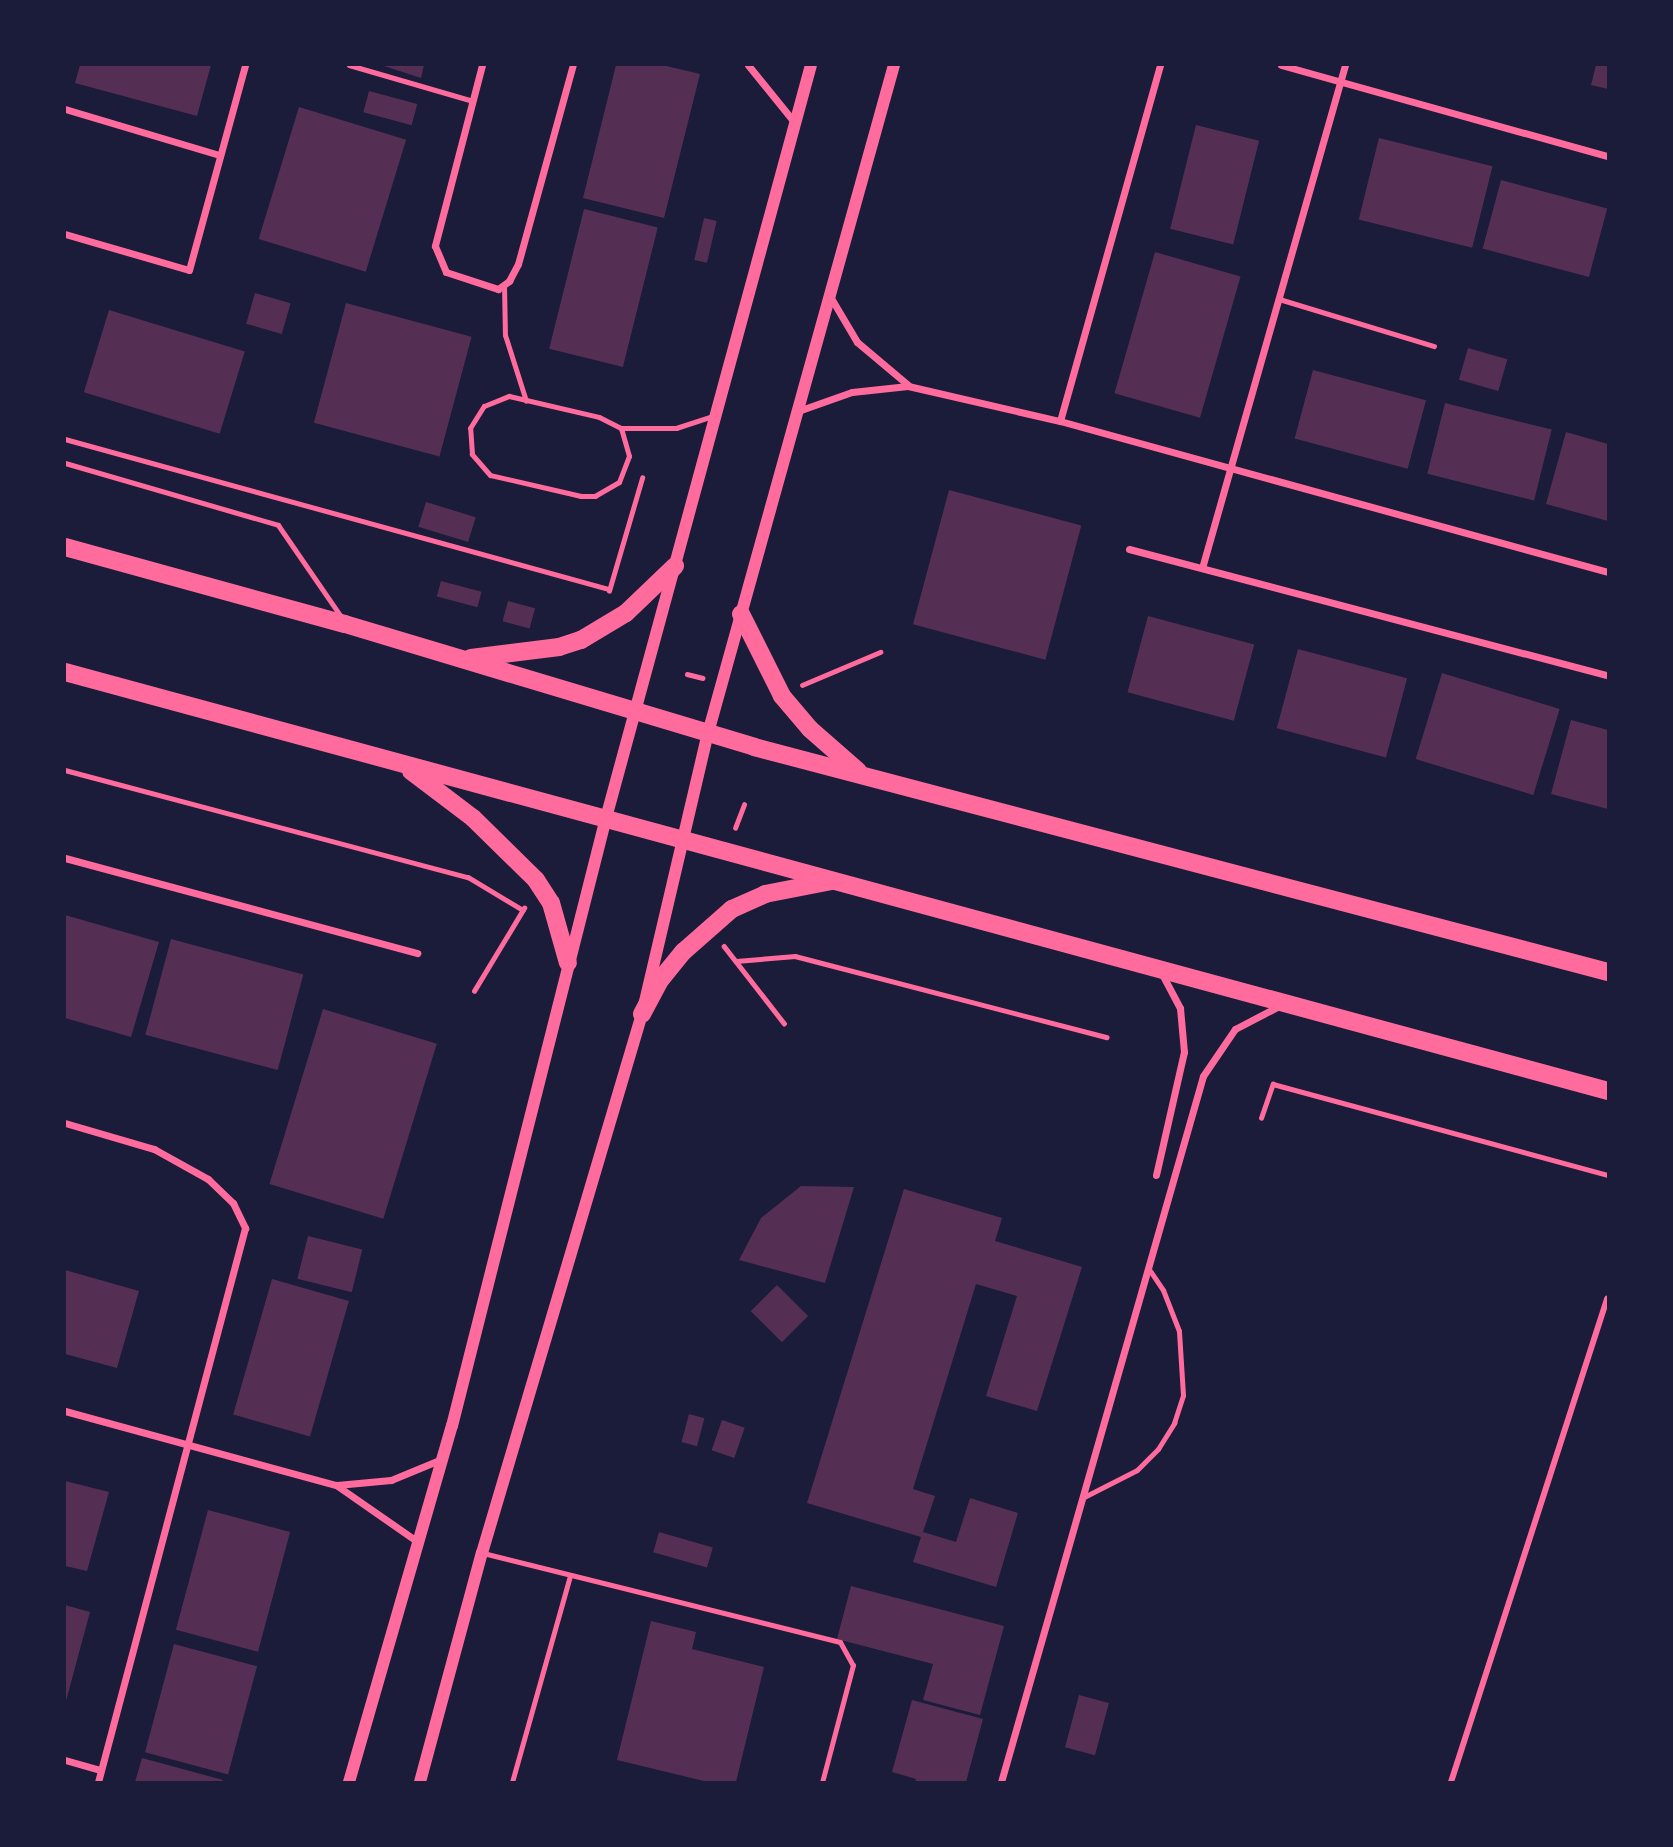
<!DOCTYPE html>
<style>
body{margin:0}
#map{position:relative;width:1673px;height:1847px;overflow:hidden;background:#1b1b3a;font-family:"Archivo Narrow",sans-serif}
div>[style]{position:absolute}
.building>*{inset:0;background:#542f53;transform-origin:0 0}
.path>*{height:4.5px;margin:-2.25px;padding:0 2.25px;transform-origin:2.25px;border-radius:2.25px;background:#ff6b9d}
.service>*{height:5px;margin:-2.5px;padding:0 2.5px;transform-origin:2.5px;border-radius:2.5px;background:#ff6b9d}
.pedestrian>*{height:6px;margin:-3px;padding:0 3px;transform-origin:3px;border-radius:3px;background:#ff6b9d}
.minor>*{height:7px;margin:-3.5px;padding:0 3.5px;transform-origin:3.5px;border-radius:3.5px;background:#ff6b9d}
.tertiary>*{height:12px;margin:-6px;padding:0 6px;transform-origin:6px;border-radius:6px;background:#ff6b9d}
.primary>*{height:18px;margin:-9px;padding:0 9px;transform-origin:9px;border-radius:9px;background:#ff6b9d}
span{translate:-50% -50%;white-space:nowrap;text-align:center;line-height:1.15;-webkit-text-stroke:5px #1b1b3a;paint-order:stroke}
.frame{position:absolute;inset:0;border:66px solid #1b1b3a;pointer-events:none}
</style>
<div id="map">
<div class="building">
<i style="clip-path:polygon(80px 65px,211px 65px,197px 116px,75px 83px)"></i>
<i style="clip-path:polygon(381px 65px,424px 65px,421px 78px)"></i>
<i style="clip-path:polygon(616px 65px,662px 65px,700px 74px,664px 218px,583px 198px)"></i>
<i style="clip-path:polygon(1596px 65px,1608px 65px,1608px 89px,1591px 85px)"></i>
<i style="left:369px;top:91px;width:50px;height:22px;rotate:15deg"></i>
<i style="left:299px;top:107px;width:112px;height:138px;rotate:17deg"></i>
<i style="left:1196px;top:125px;width:65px;height:107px;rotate:14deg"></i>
<i style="left:1379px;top:138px;width:117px;height:84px;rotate:14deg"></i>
<i style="left:1501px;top:180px;width:110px;height:71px;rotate:15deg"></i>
<i style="left:584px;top:209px;width:76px;height:144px;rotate:14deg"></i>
<i style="left:704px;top:218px;width:13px;height:43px;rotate:13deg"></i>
<i style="left:1155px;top:252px;width:89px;height:147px;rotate:16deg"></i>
<i style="left:255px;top:293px;width:37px;height:32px;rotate:16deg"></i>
<i style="left:346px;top:303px;width:130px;height:124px;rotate:15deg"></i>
<i style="left:109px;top:310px;width:142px;height:86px;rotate:17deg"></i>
<i style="left:1468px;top:348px;width:41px;height:33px;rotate:16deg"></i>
<i style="left:1313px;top:370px;width:117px;height:71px;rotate:15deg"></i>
<i style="left:1445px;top:403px;width:110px;height:73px;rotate:14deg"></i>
<i style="clip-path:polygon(1566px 432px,1608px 444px,1608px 521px,1546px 504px)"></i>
<i style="left:949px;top:490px;width:137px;height:139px;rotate:15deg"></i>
<i style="left:426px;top:502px;width:52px;height:26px;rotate:17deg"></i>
<i style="left:441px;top:581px;width:42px;height:16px;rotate:15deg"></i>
<i style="left:508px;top:601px;width:28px;height:21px;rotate:15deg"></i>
<i style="left:1148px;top:616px;width:110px;height:79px;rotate:15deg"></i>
<i style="left:1298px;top:649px;width:113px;height:82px;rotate:15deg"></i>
<i style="left:1442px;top:673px;width:123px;height:90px;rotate:17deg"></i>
<i style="clip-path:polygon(1571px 720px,1608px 730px,1608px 809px,1551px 794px)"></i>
<i style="clip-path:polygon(65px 915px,159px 942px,131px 1037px,65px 1018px)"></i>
<i style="left:171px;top:939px;width:137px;height:99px;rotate:15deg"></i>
<i style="left:323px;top:1009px;width:119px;height:183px;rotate:17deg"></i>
<i style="clip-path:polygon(801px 1186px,854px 1187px,825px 1283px,739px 1260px,761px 1218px)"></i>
<i style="clip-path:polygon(904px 1189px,1002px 1218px,995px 1241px,1082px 1267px,1037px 1411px,986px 1396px,1017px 1296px,976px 1284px,913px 1489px,935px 1496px,923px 1532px,956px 1542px,970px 1498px,1018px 1513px,996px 1587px,913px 1562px,921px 1537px,807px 1503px)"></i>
<i style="left:308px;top:1236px;width:56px;height:44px;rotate:14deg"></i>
<i style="clip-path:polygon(65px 1270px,139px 1291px,117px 1368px,65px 1354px)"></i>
<i style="left:272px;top:1279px;width:80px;height:141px;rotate:16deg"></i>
<i style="left:777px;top:1285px;width:44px;height:37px;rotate:45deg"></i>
<i style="left:689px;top:1414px;width:16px;height:29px;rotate:15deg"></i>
<i style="left:722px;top:1420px;width:24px;height:32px;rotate:19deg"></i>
<i style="clip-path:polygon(65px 1481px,109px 1492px,87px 1571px,65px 1566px)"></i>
<i style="left:208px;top:1510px;width:85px;height:124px;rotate:15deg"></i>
<i style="left:659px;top:1532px;width:56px;height:21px;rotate:16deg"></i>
<i style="clip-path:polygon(851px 1586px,1004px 1626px,980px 1715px,923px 1700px,933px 1664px,837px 1639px)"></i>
<i style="clip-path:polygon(65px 1605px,90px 1612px,66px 1701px,65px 1700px)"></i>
<i style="clip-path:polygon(651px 1621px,696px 1632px,692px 1649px,764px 1667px,736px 1782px,708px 1782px,617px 1760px)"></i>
<i style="left:174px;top:1644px;width:86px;height:112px;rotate:15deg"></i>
<i style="left:1079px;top:1695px;width:31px;height:54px;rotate:15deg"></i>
<i style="clip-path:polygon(912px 1700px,983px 1719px,966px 1782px,915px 1782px,916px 1779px,892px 1772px)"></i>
<i style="clip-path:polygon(142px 1758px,223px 1780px,222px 1782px,135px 1782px)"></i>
</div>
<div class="path">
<i style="left:65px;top:439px;width:564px;rotate:15.42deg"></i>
<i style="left:609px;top:591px;width:118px;rotate:-73.7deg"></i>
<i style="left:687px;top:674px;width:16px;rotate:14deg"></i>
<i style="left:802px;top:685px;width:85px;rotate:-22.9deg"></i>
<i style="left:65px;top:770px;width:417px;rotate:14.9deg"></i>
<i style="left:468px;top:877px;width:64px;rotate:31deg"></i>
<i style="left:735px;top:828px;width:25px;rotate:-69deg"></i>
<i style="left:724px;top:946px;width:98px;rotate:52.1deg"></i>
<i style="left:736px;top:961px;width:59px;rotate:-4.8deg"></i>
<i style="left:795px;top:956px;width:322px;rotate:14.6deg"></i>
<i style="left:474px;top:991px;width:97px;rotate:-58.9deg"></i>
<i style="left:1261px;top:1118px;width:36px;rotate:-71deg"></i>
<i style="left:1273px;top:1084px;width:347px;rotate:15.2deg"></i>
</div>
<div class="service">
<i style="left:349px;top:65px;width:129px;rotate:16.2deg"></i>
<i style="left:504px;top:285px;width:50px;rotate:88.9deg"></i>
<i style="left:505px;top:335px;width:69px;rotate:72.3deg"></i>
<i style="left:1279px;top:299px;width:162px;rotate:16.9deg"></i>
<i style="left:509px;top:396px;width:92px;rotate:13.1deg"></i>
<i style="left:599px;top:417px;width:25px;rotate:27deg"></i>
<i style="left:621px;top:428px;width:29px;rotate:74deg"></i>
<i style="left:629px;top:456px;width:28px;rotate:111deg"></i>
<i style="left:619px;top:482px;width:28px;rotate:150deg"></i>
<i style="left:595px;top:496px;width:14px;rotate:180deg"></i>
<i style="left:581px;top:496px;width:93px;rotate:-167deg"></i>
<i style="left:490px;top:475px;width:28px;rotate:-131deg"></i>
<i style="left:472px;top:454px;width:26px;rotate:-94deg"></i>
<i style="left:470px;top:428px;width:26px;rotate:-58deg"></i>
<i style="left:484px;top:406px;width:27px;rotate:-22deg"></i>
<i style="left:621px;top:428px;width:55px"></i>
<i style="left:676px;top:428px;width:39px;rotate:-18deg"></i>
<i style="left:65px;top:463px;width:222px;rotate:16.2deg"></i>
<i style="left:278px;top:525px;width:113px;rotate:55.5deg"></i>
<i style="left:1084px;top:1497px;width:59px;rotate:-27deg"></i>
<i style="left:1137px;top:1470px;width:30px;rotate:-45deg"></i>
<i style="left:1158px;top:1449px;width:31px;rotate:-58deg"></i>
<i style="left:1174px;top:1423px;width:29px;rotate:-72deg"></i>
<i style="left:1183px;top:1395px;width:64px;rotate:-93.6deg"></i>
<i style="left:1179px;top:1331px;width:44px;rotate:-111.3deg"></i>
<i style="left:1163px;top:1290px;width:23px;rotate:-124deg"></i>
<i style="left:483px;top:1553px;width:368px;rotate:14deg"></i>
<i style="left:840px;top:1642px;width:26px;rotate:61deg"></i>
<i style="left:853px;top:1665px;width:121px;rotate:104.8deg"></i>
<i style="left:512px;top:1782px;width:214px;rotate:-74.3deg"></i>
</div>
<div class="pedestrian">
<i style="left:1451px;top:1782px;width:508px;rotate:-72.1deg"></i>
</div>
<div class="minor">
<i style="left:482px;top:65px;width:187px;rotate:104.6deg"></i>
<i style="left:435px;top:246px;width:28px;rotate:67deg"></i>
<i style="left:446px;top:272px;width:55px;rotate:18.1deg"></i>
<i style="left:498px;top:289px;width:14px;rotate:-36deg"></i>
<i style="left:509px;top:281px;width:19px;rotate:-62deg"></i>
<i style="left:518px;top:264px;width:206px;rotate:-74.6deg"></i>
<i style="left:748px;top:65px;width:75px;rotate:51deg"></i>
<i style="left:1281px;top:65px;width:339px;rotate:15.6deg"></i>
<i style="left:65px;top:109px;width:161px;rotate:16.6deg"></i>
<i style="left:65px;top:234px;width:129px;rotate:16.2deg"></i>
<i style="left:189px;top:270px;width:213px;rotate:-74.7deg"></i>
<i style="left:831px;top:298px;width:51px;rotate:59.4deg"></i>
<i style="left:857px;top:342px;width:67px;rotate:40.1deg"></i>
<i style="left:798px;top:411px;width:57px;rotate:-19.4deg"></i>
<i style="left:852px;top:392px;width:56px;rotate:-6.1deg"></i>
<i style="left:908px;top:386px;width:156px;rotate:13deg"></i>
<i style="left:1060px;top:421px;width:568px;rotate:15.41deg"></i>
<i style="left:1060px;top:421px;width:370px;rotate:-74.3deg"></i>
<i style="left:1129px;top:549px;width:496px;rotate:14.8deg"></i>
<i style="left:1202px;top:568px;width:523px;rotate:-74.13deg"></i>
<i style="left:65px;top:858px;width:365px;rotate:15.1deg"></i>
<i style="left:65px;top:1123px;width:93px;rotate:16.3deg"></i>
<i style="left:154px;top:1149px;width:62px;rotate:29.1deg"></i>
<i style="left:208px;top:1179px;width:35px;rotate:44deg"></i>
<i style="left:233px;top:1203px;width:28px;rotate:64deg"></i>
<i style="left:245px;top:1228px;width:573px;rotate:104.86deg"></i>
<i style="left:1156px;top:1175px;width:126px;rotate:-77.2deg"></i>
<i style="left:1184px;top:1052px;width:44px;rotate:-95.2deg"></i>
<i style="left:1180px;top:1008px;width:38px;rotate:-118deg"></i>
<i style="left:65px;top:1411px;width:281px;rotate:15.3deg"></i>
<i style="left:336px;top:1485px;width:100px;rotate:34.8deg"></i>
<i style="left:337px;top:1485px;width:54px;rotate:-5.3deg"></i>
<i style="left:391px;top:1480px;width:55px;rotate:-22.4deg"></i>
<i style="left:65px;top:1760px;width:37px;rotate:16deg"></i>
<i style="left:1001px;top:1782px;width:734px;rotate:-74.03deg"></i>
<i style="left:1203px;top:1076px;width:57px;rotate:-55.8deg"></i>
<i style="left:1235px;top:1029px;width:50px;rotate:-27.6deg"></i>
</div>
<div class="tertiary">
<i style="left:349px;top:1782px;width:371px;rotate:-73.9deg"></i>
<i style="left:452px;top:1426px;width:627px;rotate:-75.79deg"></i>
<i style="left:606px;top:818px;width:780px;rotate:-74.77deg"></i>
<i style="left:420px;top:1782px;width:237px;rotate:-74.9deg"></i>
<i style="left:482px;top:1553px;width:562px;rotate:-73.47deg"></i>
<i style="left:642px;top:1014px;width:289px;rotate:-76.8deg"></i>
<i style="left:708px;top:733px;width:693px;rotate:-74.44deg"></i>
</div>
<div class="primary">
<i style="left:65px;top:547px;width:290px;rotate:15.4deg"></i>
<i style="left:345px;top:624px;width:427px;rotate:16.7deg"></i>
<i style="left:754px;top:747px;width:883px;rotate:14.76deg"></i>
<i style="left:741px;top:614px;width:92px;rotate:63.4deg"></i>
<i style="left:782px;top:696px;width:43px;rotate:49.7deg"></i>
<i style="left:810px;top:729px;width:64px;rotate:41.2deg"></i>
<i style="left:471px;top:658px;width:89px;rotate:-7.1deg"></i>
<i style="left:559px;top:647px;width:23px;rotate:-18deg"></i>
<i style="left:581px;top:640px;width:52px;rotate:-31deg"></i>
<i style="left:626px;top:613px;width:68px;rotate:-43.8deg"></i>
<i style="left:65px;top:672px;width:1599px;rotate:15.19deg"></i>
<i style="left:411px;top:771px;width:78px;rotate:37.2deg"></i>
<i style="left:473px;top:818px;width:88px;rotate:44.5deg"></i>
<i style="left:536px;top:880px;width:27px;rotate:57deg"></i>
<i style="left:551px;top:903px;width:62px;rotate:74.2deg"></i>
<i style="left:642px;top:1014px;width:40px;rotate:-62deg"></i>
<i style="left:661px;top:979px;width:35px;rotate:-51deg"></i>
<i style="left:683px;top:952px;width:65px;rotate:-41.3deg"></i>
<i style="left:732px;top:909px;width:36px;rotate:-24deg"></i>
<i style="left:765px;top:894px;width:68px;rotate:-11deg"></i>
</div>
<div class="frame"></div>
</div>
